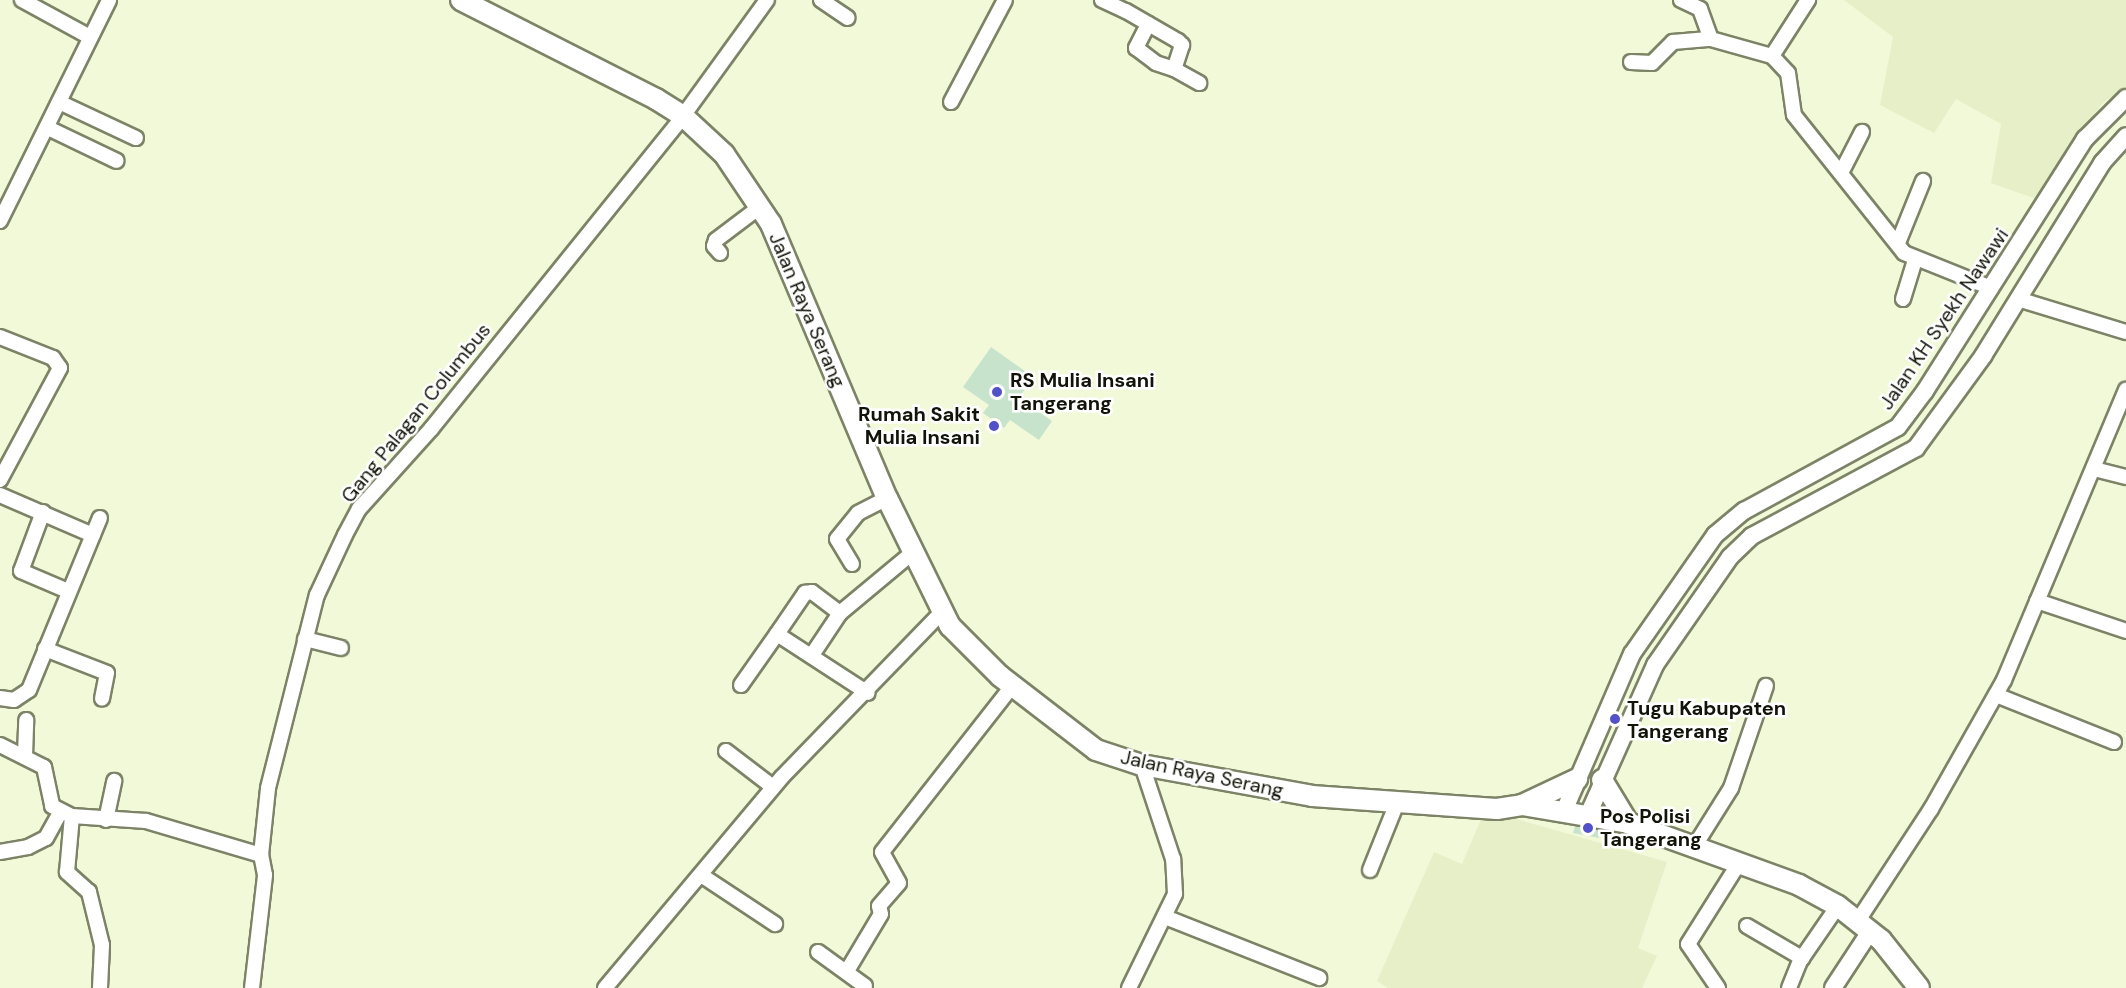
<!DOCTYPE html>
<style>
body{margin:0}
#map{position:relative;width:2126px;height:988px;overflow:hidden;background:#f1f9d9;font-family:"DM Sans",sans-serif}
div>[style]{position:absolute}
.built>*{inset:0;background:#e7efc8}
.building>*{inset:0;background:#c8e3cc}
.roads{filter:drop-shadow(2px 0 #7c8366) drop-shadow(-2px 0 #7c8366) drop-shadow(0 2px #7c8366) drop-shadow(0 -2px #7c8366)}
.minor>*{height:14px;margin:-7px;padding:0 7px;transform-origin:7px;border-radius:7px;background:#fff}
.major>*{height:16px;margin:-8px;padding:0 8px;transform-origin:8px;border-radius:8px;background:#fff}
.highway>*{height:20px;margin:-10px;padding:0 10px;transform-origin:10px;border-radius:10px;background:#fff}
.dots>*{width:16px;height:16px;translate:-50% -50%;box-sizing:border-box;border:3px solid #fff;border-radius:50%}
span{translate:-50% -50%;white-space:nowrap;text-align:center;line-height:1.15;-webkit-text-stroke:5px #fff;paint-order:stroke}
.street-label{font-size:20px;color:#121409}
.poi-label{font-size:20px;color:#121409;font-weight:700}
.left{translate:0 -50%;text-align:left}
.right{translate:-100% -50%;text-align:right}
</style>
<div id="map">
<div class="built">
<i style="clip-path:polygon(1844px 0,2126px 0,2126px 87px,2104px 102px,2068px 147px,2039px 200px,1991px 183px,2001px 124px,1956px 99px,1934px 133px,1880px 105px,1893px 37px)"></i>
<i style="clip-path:polygon(1485px 810px,1667px 862px,1638px 948px,1657px 956px,1642px 988px,1388px 988px,1377px 981px,1434px 852px,1462px 864px)"></i>
</div>
<div class="building">
<i style="clip-path:polygon(991px 347px,1033px 377px,1019px 398px,1052px 421px,1039px 440px,1010px 420px,1004px 428px,983px 413px,989px 405px,963px 387px)"></i>
<i style="clip-path:polygon(1575px 826px,1600px 830px,1599px 838px,1573px 833px)"></i>
</div>
<div class="roads">
<div class="minor">
<i style="left:22px;top:0;width:75px;rotate:28.6deg"></i>
<i style="left:821px;top:0;width:32px;rotate:34deg"></i>
<i style="left:1102px;top:0;width:26px;rotate:25deg"></i>
<i style="left:1126px;top:11px;width:60px;rotate:30deg"></i>
<i style="left:1178px;top:41px;width:6px;rotate:45deg"></i>
<i style="left:1182px;top:45px;width:25px;rotate:108deg"></i>
<i style="left:1174px;top:69px;width:19px;rotate:-162deg"></i>
<i style="left:1156px;top:63px;width:25px;rotate:-143deg"></i>
<i style="left:1136px;top:48px;width:27px;rotate:-63deg"></i>
<i style="left:1681px;top:0;width:21px;rotate:25deg"></i>
<i style="left:1700px;top:9px;width:32px;rotate:70deg"></i>
<i style="left:1772px;top:56px;width:67px;rotate:-57.3deg"></i>
<i style="left:1631px;top:62px;width:21px;rotate:3deg"></i>
<i style="left:1652px;top:63px;width:30px;rotate:-45deg"></i>
<i style="left:1673px;top:42px;width:38px;rotate:-5deg"></i>
<i style="left:1711px;top:39px;width:63px;rotate:15.6deg"></i>
<i style="left:1772px;top:56px;width:23px;rotate:47deg"></i>
<i style="left:1788px;top:73px;width:42px;rotate:81.9deg"></i>
<i style="left:1794px;top:115px;width:176px;rotate:51.4deg"></i>
<i style="left:1904px;top:253px;width:94px;rotate:21.9deg"></i>
<i style="left:1174px;top:69px;width:29px;rotate:29deg"></i>
<i style="left:59px;top:102px;width:85px;rotate:25.1deg"></i>
<i style="left:951px;top:102px;width:115px;rotate:-62.1deg"></i>
<i style="left:683px;top:116px;width:143px;rotate:-54.1deg"></i>
<i style="left:48px;top:128px;width:76px;rotate:25.6deg"></i>
<i style="left:1842px;top:171px;width:44px;rotate:-62.9deg"></i>
<i style="left:0;top:221px;width:246px;rotate:-63.7deg"></i>
<i style="left:1898px;top:243px;width:67px;rotate:-68deg"></i>
<i style="left:720px;top:253px;width:9px;rotate:-131deg"></i>
<i style="left:714px;top:246px;width:6px;rotate:-72deg"></i>
<i style="left:716px;top:240px;width:56px;rotate:-37.1deg"></i>
<i style="left:1903px;top:299px;width:41px;rotate:-72.9deg"></i>
<i style="left:2018px;top:299px;width:113px;rotate:17deg"></i>
<i style="left:0;top:337px;width:57px;rotate:21.6deg"></i>
<i style="left:53px;top:358px;width:12px;rotate:55deg"></i>
<i style="left:60px;top:368px;width:127px;rotate:118.2deg"></i>
<i style="left:2094px;top:469px;width:33px;rotate:14deg"></i>
<i style="left:0;top:495px;width:101px;rotate:23.3deg"></i>
<i style="left:43px;top:512px;width:63px;rotate:110.4deg"></i>
<i style="left:21px;top:571px;width:51px;rotate:23.1deg"></i>
<i style="left:852px;top:564px;width:29px;rotate:-121deg"></i>
<i style="left:837px;top:539px;width:33px;rotate:-51deg"></i>
<i style="left:858px;top:513px;width:33px;rotate:-27deg"></i>
<i style="left:2037px;top:601px;width:94px;rotate:18.6deg"></i>
<i style="left:777px;top:634px;width:50px;rotate:-55.7deg"></i>
<i style="left:805px;top:593px;width:7px;rotate:-8deg"></i>
<i style="left:812px;top:592px;width:35px;rotate:37deg"></i>
<i style="left:305px;top:639px;width:37px;rotate:14deg"></i>
<i style="left:45px;top:649px;width:66px;rotate:21.2deg"></i>
<i style="left:107px;top:673px;width:26px;rotate:101deg"></i>
<i style="left:812px;top:655px;width:50px;rotate:-56.3deg"></i>
<i style="left:840px;top:613px;width:94px;rotate:-39.8deg"></i>
<i style="left:741px;top:685px;width:62px;rotate:-54.8deg"></i>
<i style="left:777px;top:634px;width:108px;rotate:33deg"></i>
<i style="left:1996px;top:695px;width:127px;rotate:21.7deg"></i>
<i style="left:0;top:698px;width:14px;rotate:8deg"></i>
<i style="left:14px;top:700px;width:18px;rotate:-34deg"></i>
<i style="left:29px;top:690px;width:186px;rotate:-67.6deg"></i>
<i style="left:0;top:745px;width:49px;rotate:26.6deg"></i>
<i style="left:44px;top:767px;width:40px;rotate:78deg"></i>
<i style="left:52px;top:806px;width:22px;rotate:27deg"></i>
<i style="left:726px;top:751px;width:59px;rotate:37.5deg"></i>
<i style="left:25px;top:756px;width:36px;rotate:-88deg"></i>
<i style="left:106px;top:820px;width:40px;rotate:-78deg"></i>
<i style="left:1694px;top:847px;width:70px;rotate:-57.9deg"></i>
<i style="left:1731px;top:788px;width:108px;rotate:-71.1deg"></i>
<i style="left:0;top:852px;width:28px;rotate:-10deg"></i>
<i style="left:28px;top:847px;width:20px;rotate:-27deg"></i>
<i style="left:46px;top:838px;width:29px;rotate:-61deg"></i>
<i style="left:1370px;top:870px;width:72px;rotate:-68.1deg"></i>
<i style="left:701px;top:875px;width:89px;rotate:33.5deg"></i>
<i style="left:1165px;top:917px;width:166px;rotate:21.6deg"></i>
<i style="left:1859px;top:919px;width:131px;rotate:-56.8deg"></i>
<i style="left:1931px;top:809px;width:148px;rotate:-60.5deg"></i>
<i style="left:2004px;top:680px;width:315px;rotate:-67.2deg"></i>
<i style="left:1747px;top:926px;width:64px;rotate:30.2deg"></i>
<i style="left:818px;top:952px;width:58px;rotate:35.9deg"></i>
<i style="left:847px;top:971px;width:66px;rotate:-59.2deg"></i>
<i style="left:881px;top:914px;width:8px;rotate:-104deg"></i>
<i style="left:879px;top:906px;width:30px;rotate:-49deg"></i>
<i style="left:899px;top:883px;width:35px;rotate:-119deg"></i>
<i style="left:882px;top:852px;width:211px;rotate:-51.9deg"></i>
<i style="left:100px;top:988px;width:43px;rotate:-87.3deg"></i>
<i style="left:102px;top:945px;width:55px;rotate:-103.8deg"></i>
<i style="left:89px;top:892px;width:30px;rotate:-138deg"></i>
<i style="left:67px;top:872px;width:56px;rotate:-84.9deg"></i>
<i style="left:72px;top:816px;width:74px;rotate:3.9deg"></i>
<i style="left:146px;top:821px;width:120px;rotate:16.5deg"></i>
<i style="left:252px;top:988px;width:114px;rotate:-83.4deg"></i>
<i style="left:265px;top:875px;width:20px;rotate:-101deg"></i>
<i style="left:261px;top:855px;width:67px;rotate:-84deg"></i>
<i style="left:268px;top:788px;width:199px;rotate:-75.8deg"></i>
<i style="left:317px;top:595px;width:66px;rotate:-65deg"></i>
<i style="left:345px;top:535px;width:30px;rotate:-62deg"></i>
<i style="left:359px;top:509px;width:108px;rotate:-48deg"></i>
<i style="left:431px;top:429px;width:393px;rotate:-51.1deg"></i>
<i style="left:605px;top:988px;width:275px;rotate:-50deg"></i>
<i style="left:782px;top:777px;width:231px;rotate:-45.9deg"></i>
<i style="left:1129px;top:988px;width:105px;rotate:-63.9deg"></i>
<i style="left:1175px;top:894px;width:35px;rotate:-93deg"></i>
<i style="left:1173px;top:859px;width:99px;rotate:-108.3deg"></i>
<i style="left:1718px;top:988px;width:53px;rotate:-124.3deg"></i>
<i style="left:1688px;top:944px;width:96px;rotate:-57.8deg"></i>
<i style="left:1789px;top:988px;width:29px;rotate:-68deg"></i>
<i style="left:1800px;top:961px;width:67px;rotate:-55.4deg"></i>
</div>
<div class="major">
<i style="left:1564px;top:811px;width:171px;rotate:-66.6deg"></i>
<i style="left:1632px;top:654px;width:145px;rotate:-55.1deg"></i>
<i style="left:1715px;top:535px;width:38px;rotate:-40deg"></i>
<i style="left:1744px;top:511px;width:175px;rotate:-28.6deg"></i>
<i style="left:1898px;top:427px;width:45px;rotate:-53.1deg"></i>
<i style="left:1925px;top:391px;width:299px;rotate:-57.6deg"></i>
<i style="left:2085px;top:139px;width:58px;rotate:-45deg"></i>
<i style="left:1588px;top:815px;width:164px;rotate:-65.9deg"></i>
<i style="left:1655px;top:665px;width:131px;rotate:-55.2deg"></i>
<i style="left:1730px;top:557px;width:30px;rotate:-44deg"></i>
<i style="left:1752px;top:536px;width:186px;rotate:-28.2deg"></i>
<i style="left:1916px;top:448px;width:114px;rotate:-53.9deg"></i>
<i style="left:1983px;top:356px;width:227px;rotate:-58.3deg"></i>
<i style="left:2102px;top:163px;width:36px;rotate:-48deg"></i>
<i style="left:1833px;top:988px;width:69px;rotate:-56.8deg"></i>
</div>
<div class="highway">
<i style="left:461px;top:0;width:219px;rotate:26.9deg"></i>
<i style="left:656px;top:99px;width:32px;rotate:32deg"></i>
<i style="left:683px;top:116px;width:56px;rotate:42.8deg"></i>
<i style="left:724px;top:154px;width:84px;rotate:56.1deg"></i>
<i style="left:771px;top:224px;width:298px;rotate:67.1deg"></i>
<i style="left:887px;top:498px;width:143px;rotate:63.8deg"></i>
<i style="left:950px;top:626px;width:71px;rotate:45deg"></i>
<i style="left:1000px;top:676px;width:121px;rotate:37.6deg"></i>
<i style="left:1096px;top:750px;width:48px;rotate:18.1deg"></i>
<i style="left:1142px;top:765px;width:173px;rotate:10.3deg"></i>
<i style="left:1312px;top:796px;width:185px;rotate:4deg"></i>
<i style="left:1497px;top:809px;width:25px;rotate:-9deg"></i>
<i style="left:1522px;top:805px;width:108px;rotate:9.6deg"></i>
<i style="left:1628px;top:823px;width:182px;rotate:19.9deg"></i>
<i style="left:1799px;top:885px;width:44px;rotate:28.3deg"></i>
<i style="left:1838px;top:906px;width:55px;rotate:38.3deg"></i>
<i style="left:1881px;top:940px;width:61px;rotate:51.6deg"></i>
<i style="left:1602px;top:780px;width:50px;rotate:58.8deg"></i>
<i style="left:1522px;top:805px;width:61px;rotate:-25.3deg"></i>
</div>
</div>
<div class="dots">
<i style="left:997px;top:392px;background:#5251c8"></i>
<i style="left:994px;top:426px;background:#5251c8"></i>
<i style="left:1615px;top:719px;background:#5251c8"></i>
<i style="left:1588px;top:828px;background:#5251c8"></i>
</div>
<div class="street-label">
<span style="left:807px;top:310px;rotate:67deg">Jalan Raya Serang</span>
<span style="left:1944px;top:319px;rotate:-56deg">Jalan KH Syekh Nawawi</span>
<span style="left:416px;top:413px;rotate:-51deg">Gang Palagan Columbus</span>
<span style="left:1202px;top:774px;rotate:12deg">Jalan Raya Serang</span>
</div>
<div class="poi-label">
<span class="left" style="left:1010px;top:392px">RS Mulia Insani<br>Tangerang</span>
<span class="right" style="left:980px;top:426px">Rumah Sakit<br>Mulia Insani</span>
<span class="left" style="left:1627px;top:720px">Tugu Kabupaten<br>Tangerang</span>
<span class="left" style="left:1600px;top:828px">Pos Polisi<br>Tangerang</span>
</div>
</div>
